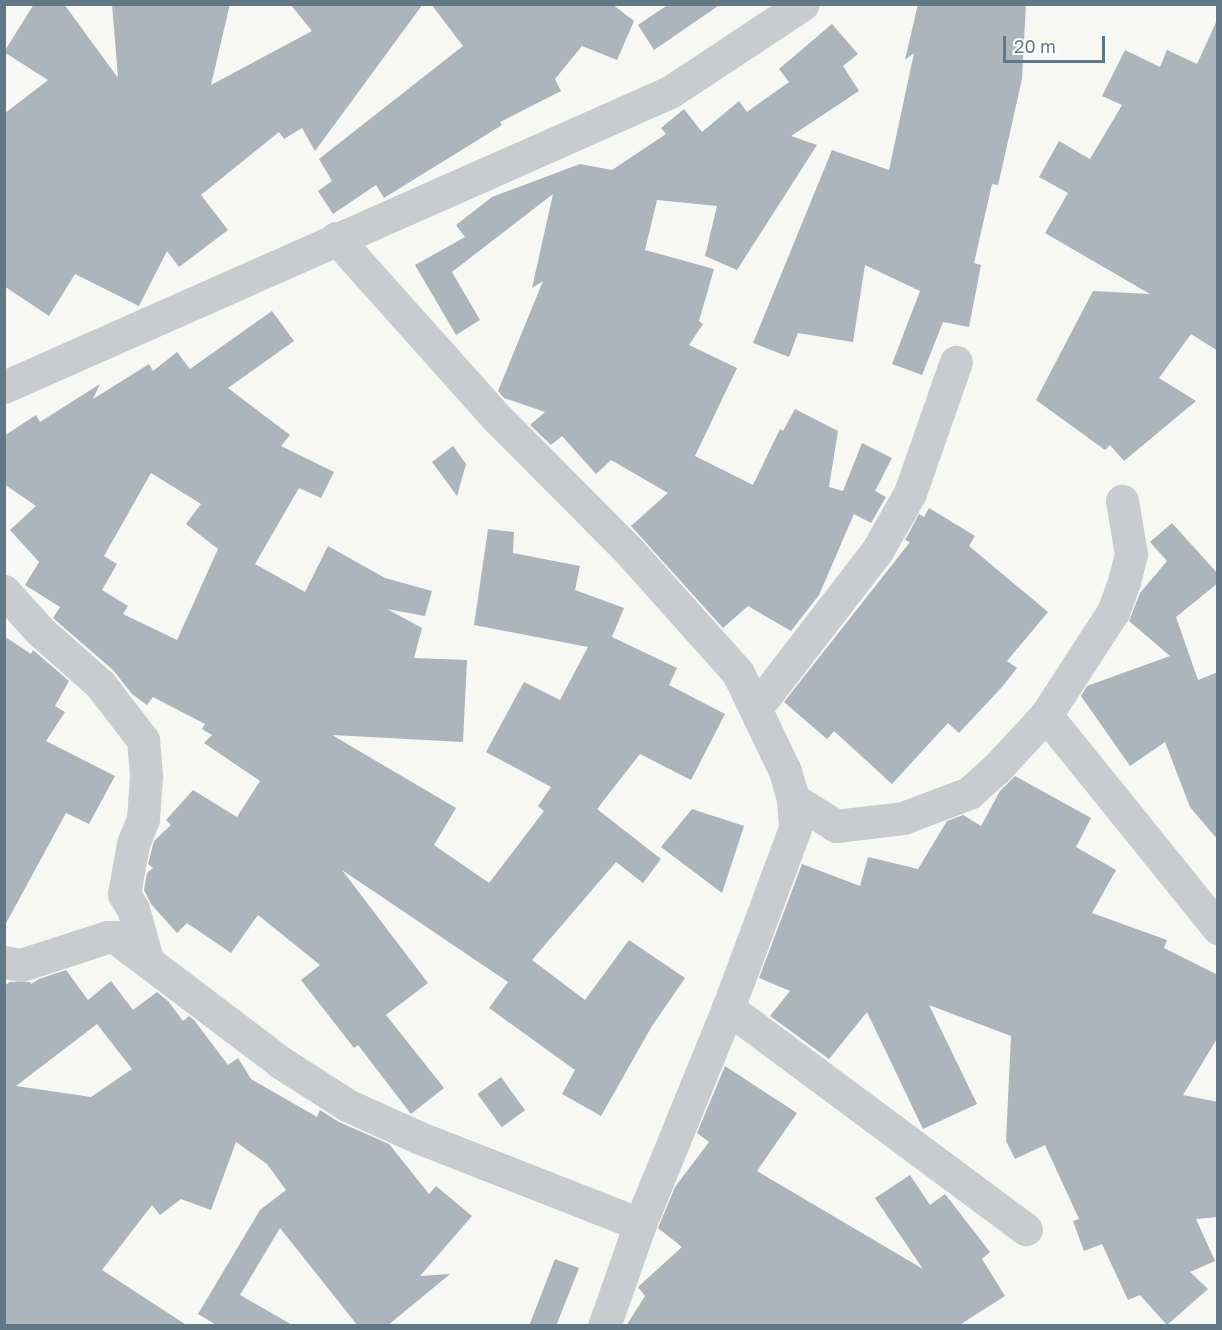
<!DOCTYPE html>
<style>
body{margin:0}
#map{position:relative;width:1222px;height:1330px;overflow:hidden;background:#f7f7f3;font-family:"Golos Text",sans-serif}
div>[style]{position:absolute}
.building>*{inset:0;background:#acb5bb;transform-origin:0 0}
.minor>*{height:33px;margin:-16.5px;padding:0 16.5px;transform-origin:16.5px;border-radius:16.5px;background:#c9cccf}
span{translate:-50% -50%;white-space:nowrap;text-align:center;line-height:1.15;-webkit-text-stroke:6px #fff;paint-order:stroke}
.frame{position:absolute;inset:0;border:6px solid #637887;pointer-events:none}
.scale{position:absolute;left:1003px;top:36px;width:102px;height:27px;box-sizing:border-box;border:3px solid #637887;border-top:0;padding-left:8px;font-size:18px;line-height:21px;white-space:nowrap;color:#637887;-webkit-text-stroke:4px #fff;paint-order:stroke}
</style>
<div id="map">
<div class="building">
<i style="clip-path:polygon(34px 4px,64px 4px,118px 78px,112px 4px,230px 4px,211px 85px,312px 31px,290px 4px,423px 4px,315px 151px,302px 128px,284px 139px,279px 132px,201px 195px,228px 230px,179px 267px,167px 251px,139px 306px,75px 274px,49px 316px,4px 286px,4px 114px,48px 80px,4px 52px)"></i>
<i style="clip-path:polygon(431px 4px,612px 4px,634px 21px,617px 60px,582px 46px,555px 79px,561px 91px,500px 122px,502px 125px,384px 198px,376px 185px,333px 214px,318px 191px,332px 181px,319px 159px,463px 46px)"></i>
<i style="clip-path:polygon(669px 4px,721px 4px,654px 50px,638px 25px)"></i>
<i style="clip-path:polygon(918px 4px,1026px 4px,1022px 79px,1002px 168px,998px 185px,992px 184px,974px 263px,981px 265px,969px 327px,943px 322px,922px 375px,892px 364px,920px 291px,865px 265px,853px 342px,798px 333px,789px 357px,753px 343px,832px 150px,889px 170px,914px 53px,905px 60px)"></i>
<i style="clip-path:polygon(1218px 18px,1218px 351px,1191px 334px,1159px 378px,1196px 401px,1124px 461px,1110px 445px,1105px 450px,1036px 400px,1093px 291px,1150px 294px,1045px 233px,1068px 193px,1039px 177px,1059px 141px,1090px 159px,1122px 105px,1102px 96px,1125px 50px,1160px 67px,1167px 50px,1197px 64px)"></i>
<i style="clip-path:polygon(832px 24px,858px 54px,843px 66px,859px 91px,791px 136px,817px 145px,737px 270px,705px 256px,717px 206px,657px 200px,645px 250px,714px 269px,699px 321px,703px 324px,689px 345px,737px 368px,695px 456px,753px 485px,780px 429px,783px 431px,795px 409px,838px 431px,829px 487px,843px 491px,862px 443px,892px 458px,875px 491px,886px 497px,871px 523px,854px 514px,819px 595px,791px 631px,748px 606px,723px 628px,631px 526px,668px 493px,611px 460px,596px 474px,562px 436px,551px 445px,530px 425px,545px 412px,504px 398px,498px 391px,543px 281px,532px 288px,553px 194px,452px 272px,480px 320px,456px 335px,415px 265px,465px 237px,456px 225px,492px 197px,580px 164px,612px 170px,666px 134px,661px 128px,684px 109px,702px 132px,739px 101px,747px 112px,789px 82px,779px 69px)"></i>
<i style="clip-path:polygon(evenodd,272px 311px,294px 341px,228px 388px,290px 435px,281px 446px,334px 472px,321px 498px,299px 488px,255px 564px,305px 592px,328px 546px,385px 578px,432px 591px,425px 616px,387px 609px,422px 628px,414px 658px,467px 660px,463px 742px,332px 735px,456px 808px,434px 845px,489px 883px,544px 811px,538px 806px,551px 787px,486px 752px,524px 682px,560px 700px,588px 647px,474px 625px,488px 529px,514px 532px,513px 553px,580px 566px,575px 590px,624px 608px,612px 637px,677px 668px,669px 685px,725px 714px,691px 780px,640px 754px,597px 809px,661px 859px,643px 883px,616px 862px,532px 960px,585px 1000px,629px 940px,685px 978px,652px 1026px,601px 1116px,562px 1094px,575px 1070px,489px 1008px,508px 982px,342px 870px,428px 983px,386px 1015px,444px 1088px,411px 1114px,358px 1045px,354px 1048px,301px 980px,320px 965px,258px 915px,231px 953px,187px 923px,177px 933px,151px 904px,144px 890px,147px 873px,153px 868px,148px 864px,154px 841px,171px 825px,166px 820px,193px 790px,237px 817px,260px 781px,204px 743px,212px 735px,202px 729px,205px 724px,153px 697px,147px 705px,132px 694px,113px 670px,53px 618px,60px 607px,25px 585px,39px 562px,10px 530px,36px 506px,4px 484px,4px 436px,36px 415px,40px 422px,100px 384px,93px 399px,149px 364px,153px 371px,177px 352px,190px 369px,272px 311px,151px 473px,201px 504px,186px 524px,218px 549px,177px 640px,123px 614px,128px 606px,102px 590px,117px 564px,104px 556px,151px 473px)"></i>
<i style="clip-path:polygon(453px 446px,466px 464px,457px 496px,432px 462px)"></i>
<i style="clip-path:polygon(929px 508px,975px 536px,969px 546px,1048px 612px,1007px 661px,1017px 668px,1002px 687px,959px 733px,948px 723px,892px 784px,834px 731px,827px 739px,784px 702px,910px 542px,905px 540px,919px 514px,924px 517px)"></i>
<i style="clip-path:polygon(1172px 523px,1218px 574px,1218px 583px,1176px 617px,1198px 680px,1218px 672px,1218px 840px,1190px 807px,1165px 742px,1130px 766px,1081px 696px,1087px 686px,1170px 656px,1129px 621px,1140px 593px,1167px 561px,1150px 542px)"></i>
<i style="clip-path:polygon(4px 636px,31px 654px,33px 650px,69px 681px,55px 706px,65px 712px,46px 741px,115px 776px,89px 824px,66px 813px,4px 927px)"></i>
<i style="clip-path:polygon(1015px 776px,1091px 818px,1076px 847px,1116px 870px,1092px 913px,1167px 940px,1164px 948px,1218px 975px,1218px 1037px,1183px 1095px,1218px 1102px,1218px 1217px,1196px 1219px,1215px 1261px,1190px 1272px,1208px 1289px,1167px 1325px,1140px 1295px,1128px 1300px,1102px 1244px,1084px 1251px,1073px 1221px,1079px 1219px,1045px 1145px,1015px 1159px,1006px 1141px,1011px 1036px,929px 1005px,977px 1104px,923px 1129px,867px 1012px,829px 1059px,770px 1016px,790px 991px,759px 978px,802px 864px,860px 886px,868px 857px,918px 869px,947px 821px,963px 815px,981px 826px,1000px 791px)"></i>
<i style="clip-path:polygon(692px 809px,744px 826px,722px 893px,661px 847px)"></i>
<i style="clip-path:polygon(evenodd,66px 970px,88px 1000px,111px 981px,133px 1010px,157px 992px,168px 1001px,183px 1021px,189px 1016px,194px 1020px,228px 1065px,238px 1058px,251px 1079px,317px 1117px,320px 1110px,339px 1122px,389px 1144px,429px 1194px,436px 1186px,472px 1216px,420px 1276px,450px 1274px,387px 1326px,358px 1326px,280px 1228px,240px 1295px,294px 1326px,218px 1326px,198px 1314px,260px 1210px,286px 1190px,267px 1164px,236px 1142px,211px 1210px,181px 1199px,160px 1215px,152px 1205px,102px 1270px,188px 1326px,4px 1326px,4px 986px,10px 982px,30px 982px,31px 984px,39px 979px,66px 970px,97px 1024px,132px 1069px,91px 1097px,16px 1086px,97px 1024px)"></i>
<i style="clip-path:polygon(725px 1066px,797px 1113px,757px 1171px,923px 1269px,875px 1198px,910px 1175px,930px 1205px,945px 1194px,990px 1252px,982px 1259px,1005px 1296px,958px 1326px,626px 1326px,645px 1296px,638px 1287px,682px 1247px,658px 1228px,675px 1187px,709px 1142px,697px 1133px)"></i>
<i style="left:501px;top:1077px;width:41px;height:29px;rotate:54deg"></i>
<i style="clip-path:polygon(555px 1259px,579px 1268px,556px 1326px,529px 1326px)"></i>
</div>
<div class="minor">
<i style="left:336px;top:238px;width:243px;rotate:48.2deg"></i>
<i style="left:498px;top:419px;width:187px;rotate:45.2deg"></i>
<i style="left:630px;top:552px;width:162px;rotate:48.2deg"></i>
<i style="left:738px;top:673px;width:109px;rotate:64.4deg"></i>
<i style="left:785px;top:771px;width:29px;rotate:74deg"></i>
<i style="left:793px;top:799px;width:29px;rotate:86deg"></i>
<i style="left:795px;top:828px;width:192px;rotate:110.4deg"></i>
<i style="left:728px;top:1008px;width:233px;rotate:112.2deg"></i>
<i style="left:640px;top:1224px;width:108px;rotate:109.4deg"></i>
<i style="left:4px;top:387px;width:728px;rotate:-23.89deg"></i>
<i style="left:670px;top:92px;width:159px;rotate:-33.5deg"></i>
<i style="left:4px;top:591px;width:54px;rotate:48deg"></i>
<i style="left:40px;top:631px;width:80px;rotate:41.5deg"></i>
<i style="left:100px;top:684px;width:71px;rotate:52.5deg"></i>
<i style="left:143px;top:740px;width:36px;rotate:85deg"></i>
<i style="left:146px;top:776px;width:43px;rotate:94deg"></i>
<i style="left:143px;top:819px;width:27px;rotate:112deg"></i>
<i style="left:133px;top:844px;width:51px;rotate:100.2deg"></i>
<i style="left:124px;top:894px;width:17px;rotate:59deg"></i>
<i style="left:133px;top:909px;width:52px;rotate:74.4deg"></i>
<i style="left:756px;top:708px;width:198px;rotate:-52.4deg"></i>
<i style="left:877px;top:551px;width:67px;rotate:-60.4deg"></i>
<i style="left:910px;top:493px;width:139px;rotate:-70.7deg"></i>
<i style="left:1046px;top:715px;width:274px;rotate:51.1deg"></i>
<i style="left:793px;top:799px;width:51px;rotate:32.1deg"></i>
<i style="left:836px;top:826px;width:67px;rotate:-6.8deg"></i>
<i style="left:903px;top:818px;width:71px;rotate:-20.7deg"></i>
<i style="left:969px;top:793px;width:36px;rotate:-42deg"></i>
<i style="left:996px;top:769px;width:74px;rotate:-47.2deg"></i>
<i style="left:1046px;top:715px;width:123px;rotate:-57deg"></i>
<i style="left:1113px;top:612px;width:32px;rotate:-70deg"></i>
<i style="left:1124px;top:582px;width:29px;rotate:-76deg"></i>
<i style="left:1131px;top:554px;width:54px;rotate:-99.6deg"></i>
<i style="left:4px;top:962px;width:17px;rotate:10deg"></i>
<i style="left:21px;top:965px;width:90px;rotate:-18deg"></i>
<i style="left:107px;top:937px;width:8px"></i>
<i style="left:115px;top:937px;width:207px;rotate:37.1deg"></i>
<i style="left:280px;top:1062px;width:80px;rotate:32.7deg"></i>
<i style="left:347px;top:1105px;width:80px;rotate:24.3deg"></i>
<i style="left:420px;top:1138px;width:236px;rotate:21.4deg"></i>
<i style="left:728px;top:1008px;width:371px;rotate:36.6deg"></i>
</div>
<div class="frame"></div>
<div class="scale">20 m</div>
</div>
